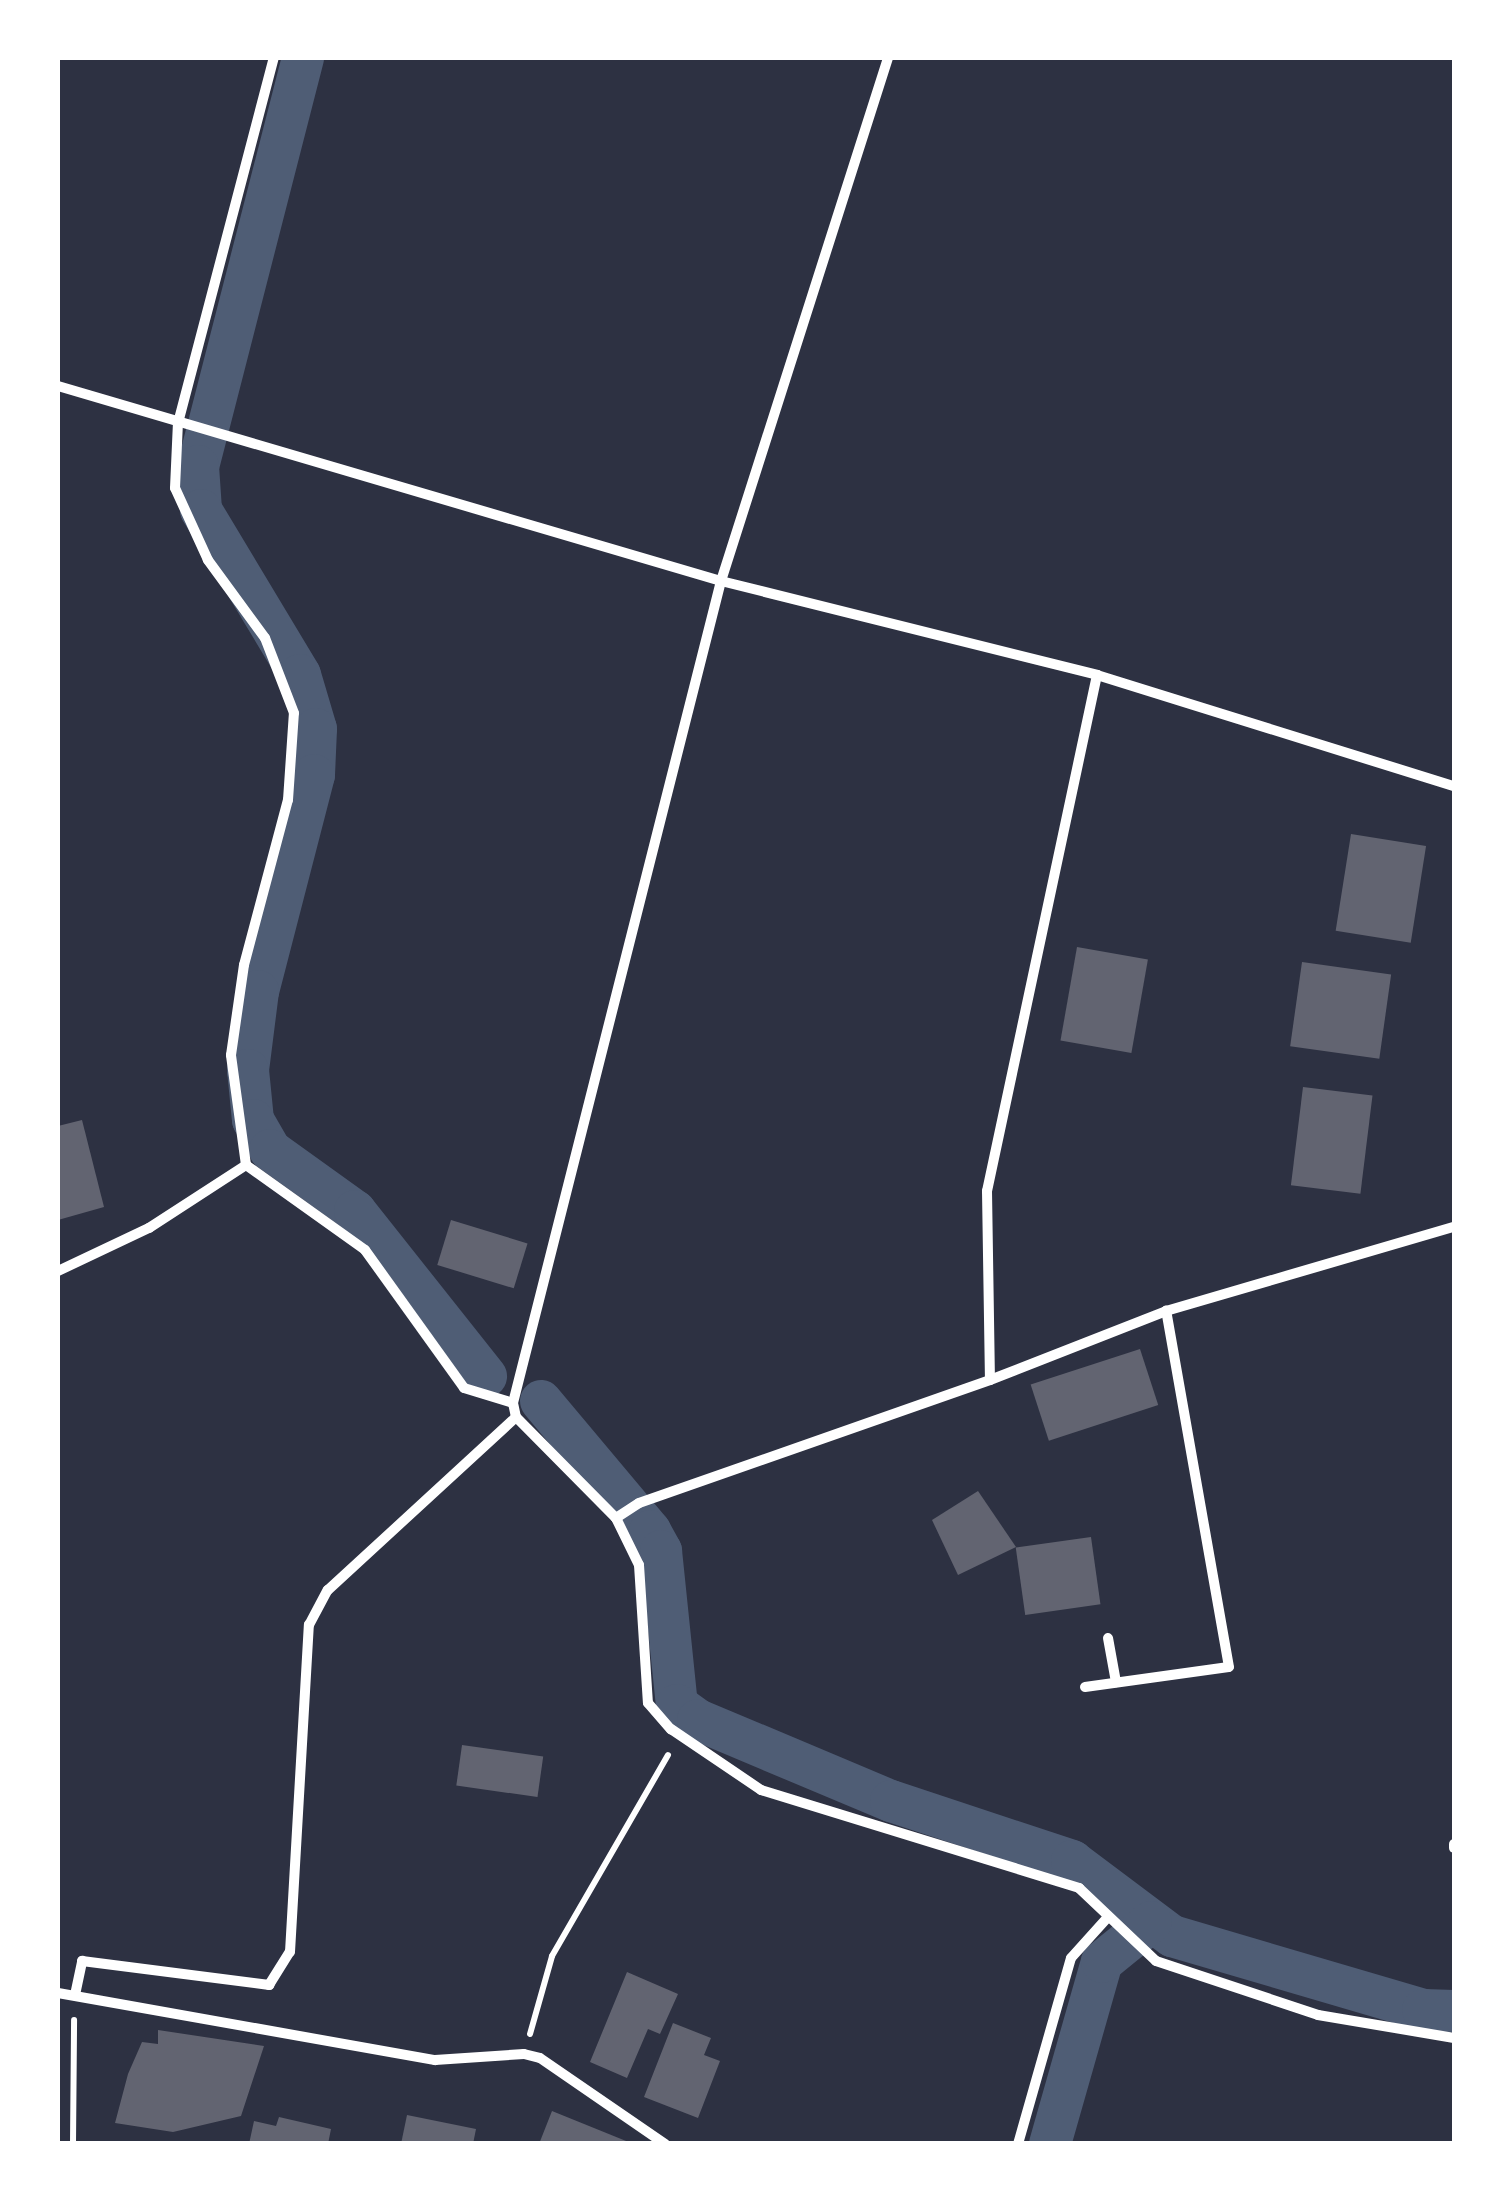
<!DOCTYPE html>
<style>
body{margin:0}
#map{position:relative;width:1512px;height:2201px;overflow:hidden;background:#2d3142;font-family:"PT Sans",sans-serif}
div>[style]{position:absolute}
.canal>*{height:42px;margin:-21px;padding:0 21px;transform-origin:21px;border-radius:21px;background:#4f5d75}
.building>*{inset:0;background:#626471;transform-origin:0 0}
.path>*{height:6px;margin:-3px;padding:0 3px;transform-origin:3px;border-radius:3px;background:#fff}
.minor>*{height:10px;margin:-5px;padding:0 5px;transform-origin:5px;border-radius:5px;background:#fff}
span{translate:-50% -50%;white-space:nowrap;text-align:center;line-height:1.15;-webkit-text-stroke:8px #fff;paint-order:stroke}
.frame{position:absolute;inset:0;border:60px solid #fff;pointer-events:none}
</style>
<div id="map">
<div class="canal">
<i style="left:303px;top:58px;width:421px;rotate:104.4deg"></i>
<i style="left:198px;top:466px;width:44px;rotate:86.1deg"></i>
<i style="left:201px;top:510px;width:192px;rotate:59deg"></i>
<i style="left:300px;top:675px;width:56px;rotate:73.5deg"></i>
<i style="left:316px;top:729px;width:46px;rotate:92.5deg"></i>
<i style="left:314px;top:775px;width:223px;rotate:104.5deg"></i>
<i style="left:258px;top:991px;width:80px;rotate:97.2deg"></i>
<i style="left:248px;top:1070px;width:50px;rotate:84.3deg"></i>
<i style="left:253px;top:1120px;width:34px;rotate:60deg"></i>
<i style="left:270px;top:1150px;width:105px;rotate:35.7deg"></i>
<i style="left:355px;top:1211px;width:211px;rotate:51.6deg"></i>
<i style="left:541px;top:1401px;width:170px;rotate:50deg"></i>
<i style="left:650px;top:1531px;width:23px;rotate:61deg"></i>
<i style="left:661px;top:1551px;width:155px;rotate:84.1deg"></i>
<i style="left:677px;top:1705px;width:26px;rotate:36deg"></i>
<i style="left:698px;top:1720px;width:209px;rotate:22.8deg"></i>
<i style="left:891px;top:1801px;width:191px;rotate:18.3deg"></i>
<i style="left:1072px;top:1861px;width:125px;rotate:36.9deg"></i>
<i style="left:1172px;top:1936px;width:262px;rotate:16.4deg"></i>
<i style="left:1423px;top:2010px;width:31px;rotate:2deg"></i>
<i style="left:1050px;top:2144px;width:189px;rotate:-74.1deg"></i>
<i style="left:1102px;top:1962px;width:63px;rotate:-39.2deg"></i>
</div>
<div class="building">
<i style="left:1351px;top:834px;width:76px;height:98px;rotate:9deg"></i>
<i style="left:1077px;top:947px;width:72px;height:95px;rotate:10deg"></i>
<i style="left:1302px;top:962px;width:90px;height:85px;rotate:8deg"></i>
<i style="left:1303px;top:1087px;width:70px;height:99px;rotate:7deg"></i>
<i style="clip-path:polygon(82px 1120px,104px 1207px,58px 1220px,58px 1126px)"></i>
<i style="left:451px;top:1220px;width:80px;height:47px;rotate:17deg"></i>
<i style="left:1140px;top:1349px;width:59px;height:115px;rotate:72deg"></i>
<i style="clip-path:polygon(978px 1491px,1016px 1547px,958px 1575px,932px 1520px)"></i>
<i style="left:1091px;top:1537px;width:68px;height:76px;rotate:82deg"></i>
<i style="left:462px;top:1745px;width:82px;height:41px;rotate:8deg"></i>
<i style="clip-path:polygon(627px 1972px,678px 1994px,660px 2034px,648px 2029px,627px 2078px,590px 2062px)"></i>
<i style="clip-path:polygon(673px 2023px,711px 2038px,704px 2055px,720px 2061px,698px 2118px,644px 2097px)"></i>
<i style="clip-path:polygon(158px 2030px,264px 2046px,241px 2116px,173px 2132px,115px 2123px,128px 2074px,142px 2042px,158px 2044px)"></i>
<i style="clip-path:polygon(552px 2111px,631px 2143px,631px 2144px,539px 2144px)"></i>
<i style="clip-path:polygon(407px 2115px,476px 2129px,473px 2144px,401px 2144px)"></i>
<i style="clip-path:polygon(279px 2117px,331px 2129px,328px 2144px,249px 2144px,254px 2121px,276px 2126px)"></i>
</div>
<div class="path">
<i style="left:530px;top:2034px;width:81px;rotate:-74.2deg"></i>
<i style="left:552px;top:1956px;width:232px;rotate:-60deg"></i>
<i style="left:73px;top:2144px;width:124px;rotate:-89.5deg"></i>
</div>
<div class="minor">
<i style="left:888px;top:58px;width:549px;rotate:107.71deg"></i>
<i style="left:721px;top:581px;width:848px;rotate:104.2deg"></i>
<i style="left:513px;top:1403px;width:14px;rotate:78deg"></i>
<i style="left:516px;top:1417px;width:142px;rotate:45.3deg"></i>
<i style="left:616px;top:1518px;width:52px;rotate:63.9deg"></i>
<i style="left:639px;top:1565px;width:138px;rotate:86.3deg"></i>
<i style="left:648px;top:1703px;width:35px;rotate:49deg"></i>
<i style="left:671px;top:1729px;width:109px;rotate:34.1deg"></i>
<i style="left:761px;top:1790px;width:333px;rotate:17.1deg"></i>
<i style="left:1079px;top:1888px;width:106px;rotate:43.5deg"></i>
<i style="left:1156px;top:1961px;width:171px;rotate:18.4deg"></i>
<i style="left:1318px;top:2015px;width:138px;rotate:9.6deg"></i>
<i style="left:58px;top:386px;width:691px;rotate:16.39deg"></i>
<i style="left:721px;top:581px;width:388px;rotate:14deg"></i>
<i style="left:1097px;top:675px;width:374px;rotate:17.3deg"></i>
<i style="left:1097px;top:675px;width:528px;rotate:102.03deg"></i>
<i style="left:987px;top:1191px;width:189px;rotate:89.1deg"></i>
<i style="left:990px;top:1380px;width:189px;rotate:-21.4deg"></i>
<i style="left:1166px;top:1311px;width:300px;rotate:-16.3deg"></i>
<i style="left:246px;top:1165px;width:111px;rotate:-97.8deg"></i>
<i style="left:231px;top:1055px;width:91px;rotate:-81.8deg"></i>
<i style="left:244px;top:965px;width:171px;rotate:-75.1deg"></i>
<i style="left:288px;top:800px;width:87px;rotate:-86.1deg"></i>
<i style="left:294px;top:713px;width:80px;rotate:-111.1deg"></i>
<i style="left:265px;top:638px;width:97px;rotate:-126.2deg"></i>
<i style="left:208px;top:560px;width:79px;rotate:-114.6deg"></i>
<i style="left:175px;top:488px;width:65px;rotate:-87.4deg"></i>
<i style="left:178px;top:423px;width:377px;rotate:-75.3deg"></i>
<i style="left:58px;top:1271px;width:101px;rotate:-25.3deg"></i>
<i style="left:149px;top:1228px;width:116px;rotate:-33deg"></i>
<i style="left:246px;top:1165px;width:146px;rotate:35.5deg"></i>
<i style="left:365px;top:1250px;width:170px;rotate:54.3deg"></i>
<i style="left:464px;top:1388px;width:51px;rotate:17deg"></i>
<i style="left:616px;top:1518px;width:27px;rotate:-33deg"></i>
<i style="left:639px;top:1503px;width:372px;rotate:-19.3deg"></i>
<i style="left:1108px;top:1638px;width:45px;rotate:79.7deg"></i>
<i style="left:1085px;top:1687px;width:145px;rotate:-7.9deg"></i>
<i style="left:1229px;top:1667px;width:362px;rotate:-100deg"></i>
<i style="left:1454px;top:1844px;width:4px;rotate:90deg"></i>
<i style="left:58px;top:1993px;width:383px;rotate:10.1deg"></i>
<i style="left:435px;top:2060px;width:89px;rotate:-3.9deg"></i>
<i style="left:524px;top:2054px;width:16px;rotate:14deg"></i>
<i style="left:540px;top:2058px;width:152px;rotate:34.5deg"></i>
<i style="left:75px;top:1995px;width:35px;rotate:-78deg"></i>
<i style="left:82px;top:1961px;width:189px;rotate:7.3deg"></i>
<i style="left:269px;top:1985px;width:39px;rotate:-58deg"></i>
<i style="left:290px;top:1952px;width:328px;rotate:-86.7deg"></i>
<i style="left:309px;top:1625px;width:40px;rotate:-62deg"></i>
<i style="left:328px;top:1590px;width:255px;rotate:-42.6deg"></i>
<i style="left:1018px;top:2144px;width:193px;rotate:-74.1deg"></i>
<i style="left:1071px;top:1958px;width:55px;rotate:-47.9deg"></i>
</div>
<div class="frame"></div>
</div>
